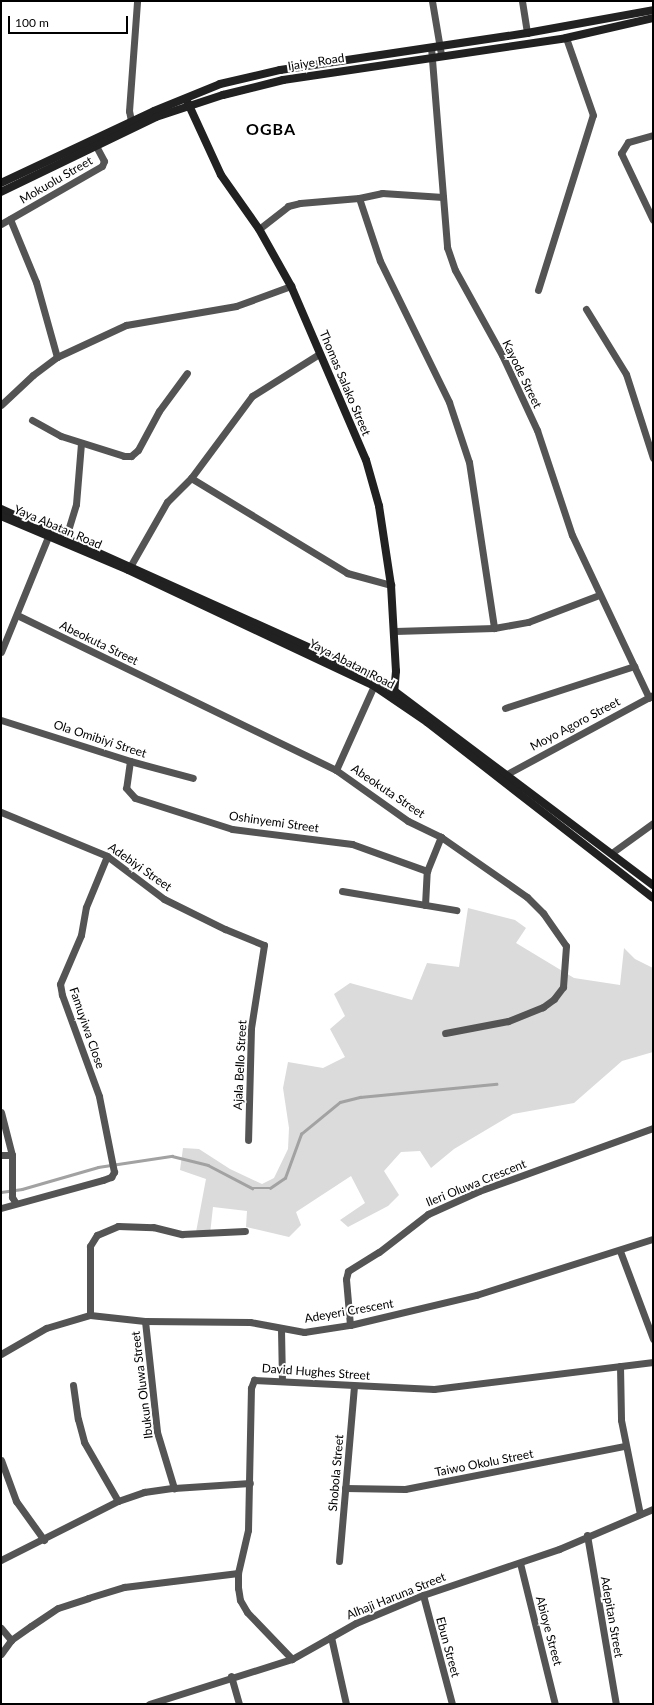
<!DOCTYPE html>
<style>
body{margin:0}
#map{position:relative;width:654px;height:1705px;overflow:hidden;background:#fff;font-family:Lato,sans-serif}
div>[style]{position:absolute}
.green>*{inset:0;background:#dbdbdb}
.stream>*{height:2.5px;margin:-1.25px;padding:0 1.25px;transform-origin:1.25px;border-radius:1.25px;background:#a2a2a2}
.street>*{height:7px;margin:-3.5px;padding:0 3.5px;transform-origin:3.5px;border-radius:3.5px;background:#545454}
.secondary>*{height:8px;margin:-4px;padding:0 4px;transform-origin:4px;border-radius:4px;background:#212121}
span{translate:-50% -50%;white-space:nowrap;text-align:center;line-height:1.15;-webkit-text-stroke:4px #fff;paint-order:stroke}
.street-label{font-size:12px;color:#000}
.district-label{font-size:16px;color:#000;font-weight:700;letter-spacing:1px}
.frame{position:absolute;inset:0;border:2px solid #000;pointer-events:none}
.scale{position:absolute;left:8px;top:16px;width:120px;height:18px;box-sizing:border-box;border:2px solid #000;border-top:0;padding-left:5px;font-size:12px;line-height:14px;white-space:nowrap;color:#000;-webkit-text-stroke:3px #fff;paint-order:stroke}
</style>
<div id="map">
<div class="green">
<i style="clip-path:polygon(468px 908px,515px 920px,526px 928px,516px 943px,574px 978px,620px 985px,624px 948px,635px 959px,653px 968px,653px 1052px,622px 1061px,574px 1103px,513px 1114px,454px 1149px,431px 1168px,420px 1151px,401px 1152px,384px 1171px,399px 1195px,388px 1206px,348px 1227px,340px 1220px,365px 1203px,351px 1176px,296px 1212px,301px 1225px,289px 1237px,246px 1227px,247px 1211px,213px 1207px,210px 1234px,196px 1232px,206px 1179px,180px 1170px,183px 1148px,199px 1149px,230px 1169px,262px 1184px,274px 1178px,288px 1149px,289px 1128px,283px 1088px,288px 1062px,323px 1068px,345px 1057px,330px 1029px,345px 1016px,334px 994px,350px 983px,412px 1000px,427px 963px,459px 967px)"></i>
</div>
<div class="stream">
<i style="left:1px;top:1192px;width:21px;rotate:-8deg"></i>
<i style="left:22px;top:1189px;width:79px;rotate:-16.1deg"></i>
<i style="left:98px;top:1167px;width:75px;rotate:-8.5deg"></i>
<i style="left:172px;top:1156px;width:37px;rotate:14deg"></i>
<i style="left:208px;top:1165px;width:50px;rotate:27.6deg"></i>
<i style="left:252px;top:1188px;width:18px"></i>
<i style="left:270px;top:1188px;width:18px;rotate:-34deg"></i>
<i style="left:285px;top:1178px;width:47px;rotate:-70deg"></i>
<i style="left:301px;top:1134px;width:50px;rotate:-39.4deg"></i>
<i style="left:340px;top:1102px;width:21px;rotate:-14deg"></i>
<i style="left:360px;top:1097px;width:137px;rotate:-5.5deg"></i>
</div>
<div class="street">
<i style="left:432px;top:1px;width:54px;rotate:80.4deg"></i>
<i style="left:522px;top:1px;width:32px;rotate:81deg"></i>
<i style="left:431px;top:47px;width:201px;rotate:85.4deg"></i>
<i style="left:447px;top:247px;width:24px;rotate:71deg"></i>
<i style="left:455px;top:270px;width:97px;rotate:61.1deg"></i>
<i style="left:502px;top:355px;width:83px;rotate:65deg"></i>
<i style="left:537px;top:430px;width:111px;rotate:71.6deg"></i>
<i style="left:572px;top:535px;width:180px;rotate:64.7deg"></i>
<i style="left:132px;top:126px;width:15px;rotate:-101deg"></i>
<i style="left:129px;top:111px;width:110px;rotate:-85.8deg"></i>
<i style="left:653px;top:135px;width:26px;rotate:164deg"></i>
<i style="left:628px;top:142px;width:13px;rotate:122deg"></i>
<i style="left:621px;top:153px;width:74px;rotate:64.5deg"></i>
<i style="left:359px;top:198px;width:66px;rotate:71.6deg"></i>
<i style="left:380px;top:261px;width:157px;rotate:63.9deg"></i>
<i style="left:449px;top:402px;width:63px;rotate:71.6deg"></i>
<i style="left:469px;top:462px;width:168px;rotate:81.4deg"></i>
<i style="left:10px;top:219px;width:68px;rotate:67.6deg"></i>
<i style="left:36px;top:282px;width:78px;rotate:74.4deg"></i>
<i style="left:1px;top:224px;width:116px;rotate:-29.9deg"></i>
<i style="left:102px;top:166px;width:5px;rotate:-68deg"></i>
<i style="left:104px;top:161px;width:17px;rotate:-118deg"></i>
<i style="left:259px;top:229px;width:37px;rotate:-38deg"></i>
<i style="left:288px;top:206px;width:12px;rotate:-14deg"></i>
<i style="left:300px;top:203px;width:59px;rotate:-4.8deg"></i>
<i style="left:359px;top:198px;width:24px;rotate:-12deg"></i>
<i style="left:382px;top:193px;width:61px;rotate:3.8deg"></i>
<i style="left:538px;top:290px;width:183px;rotate:-72.6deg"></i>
<i style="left:593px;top:115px;width:82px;rotate:-109.3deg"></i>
<i style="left:586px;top:309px;width:76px;rotate:58.4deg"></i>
<i style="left:626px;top:374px;width:88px;rotate:72.2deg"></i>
<i style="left:319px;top:354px;width:79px;rotate:147.9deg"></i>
<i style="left:252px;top:396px;width:102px;rotate:126.6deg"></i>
<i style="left:191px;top:478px;width:183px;rotate:31.3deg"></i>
<i style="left:347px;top:573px;width:46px;rotate:15.3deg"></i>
<i style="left:1px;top:405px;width:44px;rotate:-43.2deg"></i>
<i style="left:33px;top:375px;width:30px;rotate:-37deg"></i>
<i style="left:57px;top:357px;width:76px;rotate:-24.9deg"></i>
<i style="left:126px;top:325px;width:112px;rotate:-9.8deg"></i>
<i style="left:236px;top:306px;width:59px;rotate:-20deg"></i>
<i style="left:32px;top:420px;width:33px;rotate:29deg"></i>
<i style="left:61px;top:436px;width:66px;rotate:17.6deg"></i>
<i style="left:124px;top:456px;width:7px"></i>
<i style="left:131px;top:456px;width:9px;rotate:-41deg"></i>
<i style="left:138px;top:450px;width:44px;rotate:-61.7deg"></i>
<i style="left:159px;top:411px;width:47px;rotate:-53.6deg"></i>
<i style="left:66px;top:537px;width:34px;rotate:-73deg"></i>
<i style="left:76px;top:504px;width:61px;rotate:-85.3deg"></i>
<i style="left:131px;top:565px;width:73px;rotate:-60.3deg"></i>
<i style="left:167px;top:502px;width:34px;rotate:-45deg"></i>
<i style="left:17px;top:615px;width:355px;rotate:25.9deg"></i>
<i style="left:336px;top:770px;width:88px;rotate:35.3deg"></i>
<i style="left:408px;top:821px;width:37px;rotate:26deg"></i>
<i style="left:441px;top:837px;width:105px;rotate:34.9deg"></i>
<i style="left:527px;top:897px;width:23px;rotate:45deg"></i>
<i style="left:543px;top:913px;width:40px;rotate:55.1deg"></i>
<i style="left:566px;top:946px;width:41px;rotate:94.2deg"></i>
<i style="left:563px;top:987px;width:15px;rotate:127deg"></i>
<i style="left:554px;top:999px;width:14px;rotate:144deg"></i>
<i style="left:543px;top:1007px;width:38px;rotate:158deg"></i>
<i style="left:508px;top:1021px;width:64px;rotate:169.2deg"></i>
<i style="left:395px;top:631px;width:99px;rotate:-1.7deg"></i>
<i style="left:494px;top:628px;width:35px;rotate:-10deg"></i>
<i style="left:528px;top:622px;width:76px;rotate:-20.8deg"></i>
<i style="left:1px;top:652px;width:130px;rotate:-67.8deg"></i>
<i style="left:505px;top:708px;width:136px;rotate:-18deg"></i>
<i style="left:1px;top:720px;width:135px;rotate:17.6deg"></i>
<i style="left:130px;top:761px;width:65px;rotate:15.1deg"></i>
<i style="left:130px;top:761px;width:27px;rotate:98deg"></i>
<i style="left:126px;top:788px;width:13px;rotate:48deg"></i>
<i style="left:135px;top:798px;width:102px;rotate:17.7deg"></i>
<i style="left:232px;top:829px;width:121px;rotate:7.1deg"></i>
<i style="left:352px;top:844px;width:80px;rotate:19.8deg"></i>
<i style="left:336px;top:770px;width:98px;rotate:-65.8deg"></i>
<i style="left:507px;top:774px;width:166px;rotate:-28.4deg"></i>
<i style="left:1px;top:812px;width:115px;rotate:22.5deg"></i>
<i style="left:107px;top:856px;width:71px;rotate:37deg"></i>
<i style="left:164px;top:899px;width:68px;rotate:26.2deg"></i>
<i style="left:225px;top:929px;width:42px;rotate:22.3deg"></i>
<i style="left:264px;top:945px;width:84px;rotate:98.9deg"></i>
<i style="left:251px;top:1028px;width:112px;rotate:91.5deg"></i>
<i style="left:613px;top:852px;width:49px;rotate:-35.9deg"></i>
<i style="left:342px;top:891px;width:116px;rotate:9.5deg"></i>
<i style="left:425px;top:905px;width:34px;rotate:-87deg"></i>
<i style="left:427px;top:871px;width:37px;rotate:-68deg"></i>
<i style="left:1px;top:1112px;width:44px;rotate:75.7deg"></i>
<i style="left:12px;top:1155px;width:42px;rotate:90deg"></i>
<i style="left:12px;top:1197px;width:6px;rotate:59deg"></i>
<i style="left:1px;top:1155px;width:11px"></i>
<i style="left:1px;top:1208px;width:106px;rotate:-15.4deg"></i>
<i style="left:103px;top:1180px;width:9px;rotate:-21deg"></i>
<i style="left:111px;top:1177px;width:6px;rotate:-59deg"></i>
<i style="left:114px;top:1172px;width:77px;rotate:-101.2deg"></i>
<i style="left:99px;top:1096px;width:108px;rotate:-110.1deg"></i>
<i style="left:62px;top:995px;width:11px;rotate:-100deg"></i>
<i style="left:60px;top:984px;width:53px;rotate:-66.8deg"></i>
<i style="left:81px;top:935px;width:28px;rotate:-80deg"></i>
<i style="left:86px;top:907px;width:55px;rotate:-67.6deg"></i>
<i style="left:620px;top:1251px;width:94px;rotate:69.4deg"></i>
<i style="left:90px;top:1315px;width:69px;rotate:-90deg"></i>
<i style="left:90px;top:1246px;width:13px;rotate:-58deg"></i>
<i style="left:97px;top:1235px;width:23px;rotate:-23deg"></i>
<i style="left:118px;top:1226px;width:35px;rotate:2deg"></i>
<i style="left:153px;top:1227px;width:30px;rotate:14deg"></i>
<i style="left:182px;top:1234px;width:63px;rotate:-2.7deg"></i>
<i style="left:145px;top:1321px;width:112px;rotate:83.8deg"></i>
<i style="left:157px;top:1432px;width:59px;rotate:73.1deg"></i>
<i style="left:174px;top:1488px;width:76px;rotate:-3.8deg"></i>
<i style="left:350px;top:1325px;width:46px;rotate:-95deg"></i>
<i style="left:346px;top:1279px;width:8px;rotate:-76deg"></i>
<i style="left:348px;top:1271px;width:36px;rotate:-32deg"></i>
<i style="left:379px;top:1252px;width:62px;rotate:-37.8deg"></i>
<i style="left:428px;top:1214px;width:56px;rotate:-24.3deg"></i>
<i style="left:479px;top:1191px;width:185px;rotate:-19.9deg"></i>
<i style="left:281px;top:1329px;width:51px;rotate:88.9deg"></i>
<i style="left:1px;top:1354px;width:52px;rotate:-30deg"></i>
<i style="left:46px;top:1328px;width:46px;rotate:-16.5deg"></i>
<i style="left:90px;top:1315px;width:55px;rotate:6.2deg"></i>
<i style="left:145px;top:1321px;width:105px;rotate:0.5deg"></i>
<i style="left:250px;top:1322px;width:55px;rotate:10.5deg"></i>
<i style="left:304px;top:1332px;width:47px;rotate:-8.7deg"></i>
<i style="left:350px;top:1325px;width:130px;rotate:-13.4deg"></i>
<i style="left:476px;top:1295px;width:186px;rotate:-17.6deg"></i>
<i style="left:620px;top:1366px;width:54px;rotate:88.9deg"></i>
<i style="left:621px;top:1420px;width:96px;rotate:78.6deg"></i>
<i style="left:73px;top:1385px;width:34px;rotate:82deg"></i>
<i style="left:78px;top:1419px;width:24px;rotate:75deg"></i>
<i style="left:84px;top:1442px;width:68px;rotate:60deg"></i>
<i style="left:1px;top:1460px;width:44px;rotate:69.9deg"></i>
<i style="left:16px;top:1501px;width:48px;rotate:54.3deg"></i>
<i style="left:345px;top:1488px;width:60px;rotate:1deg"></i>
<i style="left:405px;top:1489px;width:224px;rotate:-11.1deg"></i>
<i style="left:587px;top:1535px;width:171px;rotate:80.3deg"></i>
<i style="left:1px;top:1560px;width:131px;rotate:-26.8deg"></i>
<i style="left:118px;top:1501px;width:28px;rotate:-19deg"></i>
<i style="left:144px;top:1492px;width:30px;rotate:-8deg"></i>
<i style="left:339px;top:1561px;width:176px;rotate:-85.1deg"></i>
<i style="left:520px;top:1563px;width:145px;rotate:76.1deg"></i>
<i style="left:423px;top:1595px;width:113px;rotate:75.1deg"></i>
<i style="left:1px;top:1628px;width:16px;rotate:50deg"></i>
<i style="left:331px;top:1637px;width:69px;rotate:77.4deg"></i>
<i style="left:1px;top:1654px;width:17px;rotate:-54deg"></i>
<i style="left:11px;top:1640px;width:24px;rotate:-35deg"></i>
<i style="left:31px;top:1626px;width:32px;rotate:-34deg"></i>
<i style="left:58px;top:1608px;width:32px;rotate:-18deg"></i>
<i style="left:88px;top:1598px;width:38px;rotate:-17deg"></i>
<i style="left:124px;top:1587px;width:115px;rotate:-7deg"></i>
<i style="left:292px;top:1659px;width:65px;rotate:-133.8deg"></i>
<i style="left:247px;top:1612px;width:14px;rotate:-120deg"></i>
<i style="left:240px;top:1600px;width:12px;rotate:-99deg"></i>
<i style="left:238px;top:1588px;width:15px;rotate:-90deg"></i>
<i style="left:238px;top:1573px;width:44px;rotate:-76.9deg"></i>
<i style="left:248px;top:1530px;width:142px;rotate:-88.8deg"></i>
<i style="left:251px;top:1388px;width:9px;rotate:-69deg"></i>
<i style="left:254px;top:1380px;width:180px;rotate:2.9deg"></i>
<i style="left:434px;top:1389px;width:221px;rotate:-7deg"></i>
<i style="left:231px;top:1676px;width:29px;rotate:74deg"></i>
<i style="left:149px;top:1704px;width:150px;rotate:-17.5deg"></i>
<i style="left:292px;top:1659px;width:73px;rotate:-29.4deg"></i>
<i style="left:356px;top:1623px;width:73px;rotate:-22.7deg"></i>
<i style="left:423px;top:1595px;width:144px;rotate:-18.7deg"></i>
<i style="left:559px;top:1549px;width:102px;rotate:-23.1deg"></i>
</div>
<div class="secondary">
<i style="left:187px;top:101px;width:81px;rotate:65.3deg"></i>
<i style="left:221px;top:175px;width:66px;rotate:54.9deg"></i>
<i style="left:259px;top:229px;width:65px;rotate:60.7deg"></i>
<i style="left:291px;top:286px;width:189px;rotate:66.7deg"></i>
<i style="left:366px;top:460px;width:48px;rotate:74.2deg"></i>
<i style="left:379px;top:506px;width:80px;rotate:81.4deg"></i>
<i style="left:391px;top:585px;width:86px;rotate:86.7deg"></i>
<i style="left:396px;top:671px;width:21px;rotate:95deg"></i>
<i style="left:1px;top:183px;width:169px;rotate:-25.2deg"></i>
<i style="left:154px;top:111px;width:71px;rotate:-22.2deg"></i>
<i style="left:220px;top:84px;width:62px;rotate:-13.1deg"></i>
<i style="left:280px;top:70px;width:250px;rotate:-8.5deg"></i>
<i style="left:527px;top:33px;width:128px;rotate:-10.3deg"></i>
<i style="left:1px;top:192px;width:172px;rotate:-25.8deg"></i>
<i style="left:156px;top:117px;width:71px;rotate:-18.2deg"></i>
<i style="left:223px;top:95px;width:62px;rotate:-14deg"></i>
<i style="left:283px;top:80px;width:286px;rotate:-8.4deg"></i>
<i style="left:566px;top:38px;width:89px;rotate:-12.9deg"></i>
<i style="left:1px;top:509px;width:412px;rotate:24.2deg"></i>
<i style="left:377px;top:678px;width:345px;rotate:36.9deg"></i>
<i style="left:1px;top:516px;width:138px;rotate:23deg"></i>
<i style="left:128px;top:570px;width:272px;rotate:25.2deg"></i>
<i style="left:374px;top:686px;width:64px;rotate:34.2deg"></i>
<i style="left:427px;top:722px;width:286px;rotate:37.9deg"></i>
</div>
<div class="street-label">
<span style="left:316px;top:62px;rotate:-9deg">Ijaiye Road</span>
<span style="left:56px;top:180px;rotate:-30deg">Mokuolu Street</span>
<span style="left:522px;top:374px;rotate:64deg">Kayode Street</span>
<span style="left:345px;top:383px;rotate:67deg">Thomas Salako Street</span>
<span style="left:58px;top:527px;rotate:23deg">Yaya Abatan Road</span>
<span style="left:99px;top:643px;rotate:26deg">Abeokuta Street</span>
<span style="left:352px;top:664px;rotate:27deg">Yaya Abatan Road</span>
<span style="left:575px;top:724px;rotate:-28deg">Moyo Agoro Street</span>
<span style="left:100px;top:739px;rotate:18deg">Ola Omibiyi Street</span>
<span style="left:388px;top:791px;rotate:34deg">Abeokuta Street</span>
<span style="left:274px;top:822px;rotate:8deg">Oshinyemi Street</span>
<span style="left:140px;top:867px;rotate:35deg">Adebiyi Street</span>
<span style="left:87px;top:1028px;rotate:71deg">Famuyiwa Close</span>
<span style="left:240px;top:1065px;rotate:-87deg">Ajala Bello Street</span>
<span style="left:476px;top:1183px;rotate:-22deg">Ileri Oluwa Crescent</span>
<span style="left:349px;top:1311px;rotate:-10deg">Adeyeri Crescent</span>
<span style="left:316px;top:1372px;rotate:4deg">David Hughes Street</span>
<span style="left:142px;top:1385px;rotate:-97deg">Ibukun Oluwa Street</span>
<span style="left:484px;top:1463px;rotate:-11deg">Taiwo Okolu Street</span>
<span style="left:336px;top:1473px;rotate:-85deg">Shobola Street</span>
<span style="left:396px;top:1596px;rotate:-22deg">Alhaji Haruna Street</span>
<span style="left:612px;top:1617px;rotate:80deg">Adepitan Street</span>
<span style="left:549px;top:1631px;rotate:75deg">Abioye Street</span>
<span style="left:448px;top:1647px;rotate:75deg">Ebun Street</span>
</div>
<div class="district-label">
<span style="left:271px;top:129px">OGBA</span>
</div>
<div class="frame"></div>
<div class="scale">100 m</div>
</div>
